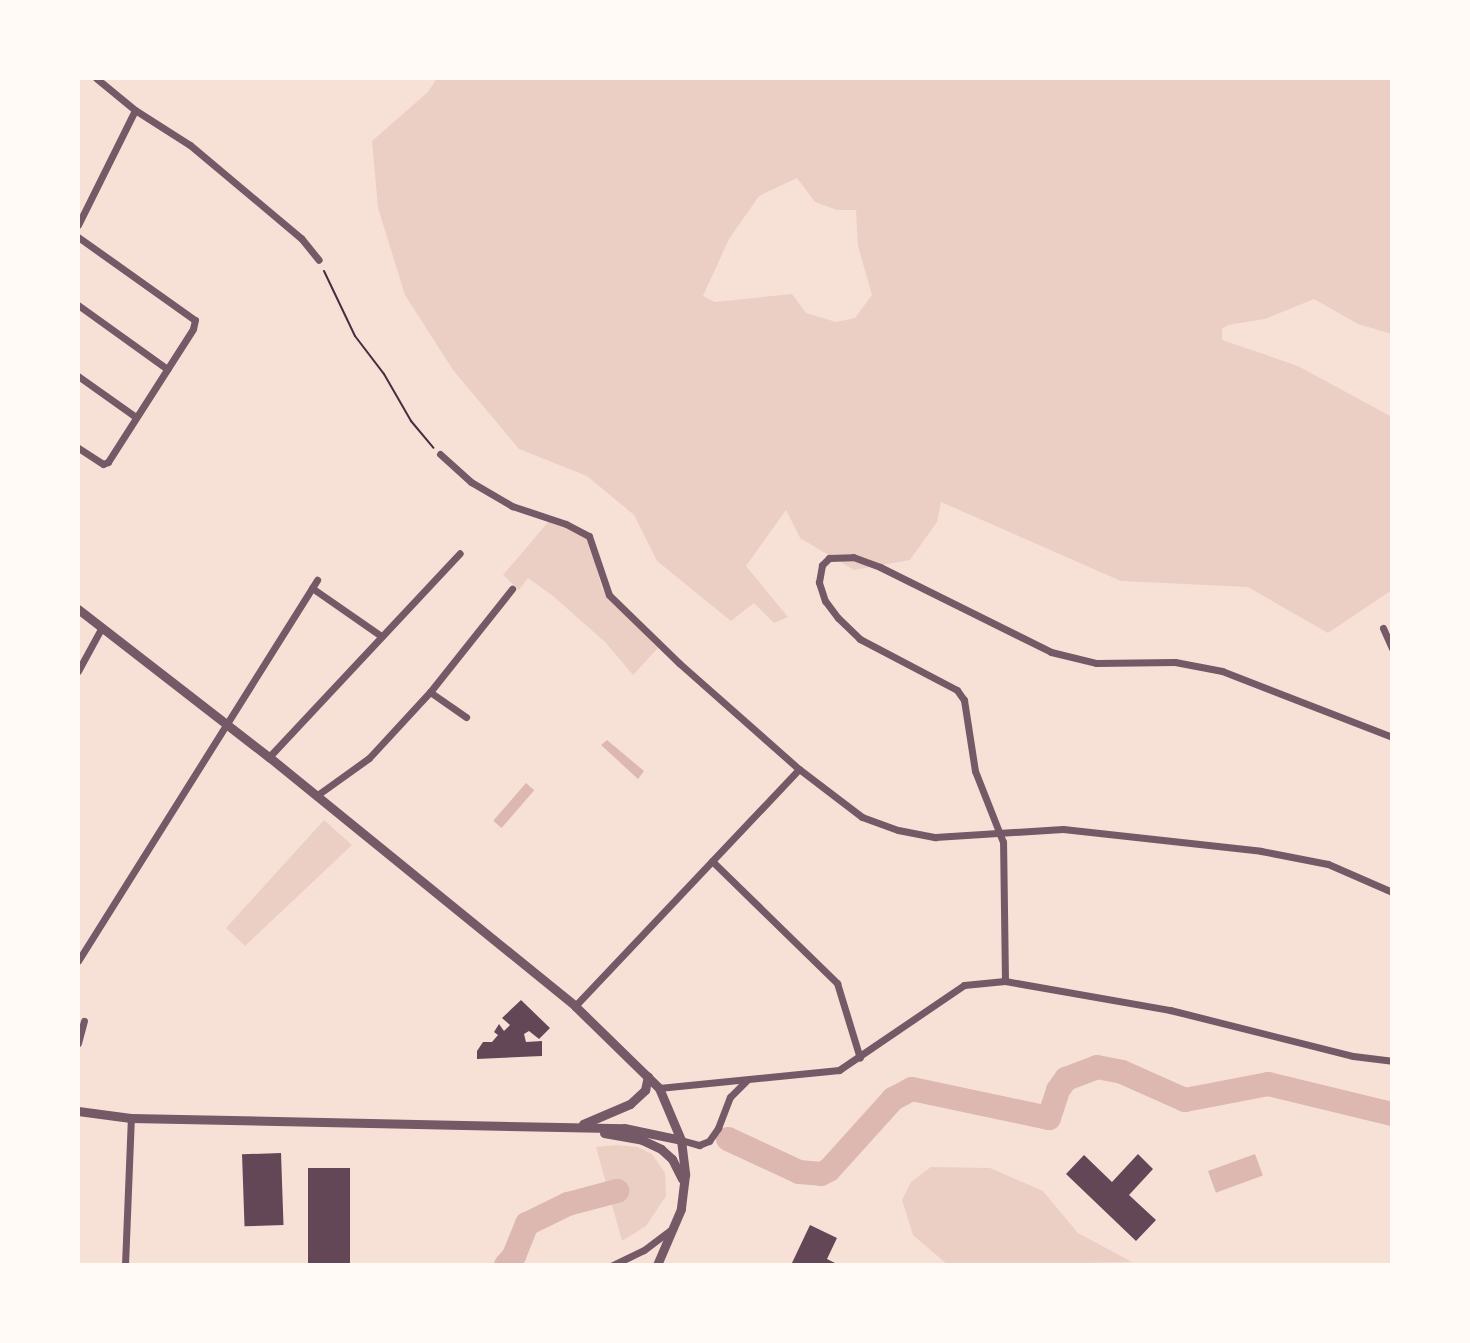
<!DOCTYPE html>
<style>
body{margin:0}
#map{position:relative;width:1470px;height:1343px;overflow:hidden;background:#f7e1d7;font-family:Bitter,serif}
div>[style]{position:absolute}
.green>*{inset:0;background:#ebcfc5}
.water>*{inset:0;background:#dcb8b0;transform-origin:0 0}
.river>*{height:24px;margin:-12px;padding:0 12px;transform-origin:12px;border-radius:12px;background:#dcb8b0}
.building>*{inset:0;background:#644757;transform-origin:0 0}
.path>*{height:2px;margin:-1px;padding:0 1px;transform-origin:1px;border-radius:1px;background:#4a2c40}
.minor>*{height:7px;margin:-3.5px;padding:0 3.5px;transform-origin:3.5px;border-radius:3.5px;background:#755966}
.tertiary>*{height:9px;margin:-4.5px;padding:0 4.5px;transform-origin:4.5px;border-radius:4.5px;background:#755966}
span{translate:-50% -50%;white-space:nowrap;text-align:center;line-height:1.15;-webkit-text-stroke:8px #fffaf5;paint-order:stroke}
.frame{position:absolute;inset:0;border:80px solid #fffaf5;pointer-events:none}
</style>
<div id="map">
<div class="green">
<i style="clip-path:polygon(evenodd,437px 78px,1392px 78px,1392px 334px,1358px 324px,1314px 299px,1265px 319px,1228px 325px,1222px 329px,1222px 340px,1298px 366px,1392px 417px,1392px 590px,1328px 633px,1248px 587px,1121px 581px,941px 502px,937px 522px,910px 560px,854px 570px,800px 538px,786px 510px,746px 566px,788px 617px,774px 623px,754px 603px,731px 621px,657px 561px,634px 515px,587px 476px,519px 449px,453px 370px,405px 295px,378px 208px,372px 141px,428px 92px,437px 78px,797px 178px,815px 202px,837px 210px,856px 210px,858px 246px,872px 295px,855px 318px,836px 322px,806px 313px,792px 294px,715px 302px,703px 296px,729px 239px,759px 196px,797px 178px)"></i>
<i style="clip-path:polygon(549px 521px,588px 536px,602px 589px,658px 648px,633px 675px,605px 642px,553px 596px,528px 578px,519px 590px,503px 575px)"></i>
<i style="clip-path:polygon(324px 820px,352px 845px,245px 946px,226px 928px)"></i>
<i style="clip-path:polygon(617px 1145px,637px 1147px,652px 1154px,665px 1173px,666px 1196px,646px 1226px,622px 1241px,596px 1147px)"></i>
<i style="clip-path:polygon(931px 1167px,990px 1168px,1043px 1191px,1078px 1233px,1132px 1262px,948px 1265px,913px 1235px,902px 1200px,911px 1182px)"></i>
</div>
<div class="water">
<i style="clip-path:polygon(607px 740px,644px 771px,638px 779px,601px 745px)"></i>
<i style="left:526px;top:783px;width:11px;height:50px;rotate:41deg"></i>
<i style="left:1255px;top:1154px;width:23px;height:50px;rotate:70deg"></i>
</div>
<div class="river">
<i style="left:728px;top:1139px;width:78px;rotate:24.9deg"></i>
<i style="left:799px;top:1172px;width:22px;rotate:5deg"></i>
<i style="left:821px;top:1174px;width:9px;rotate:-27deg"></i>
<i style="left:829px;top:1170px;width:96px;rotate:-48deg"></i>
<i style="left:893px;top:1099px;width:21px;rotate:-28deg"></i>
<i style="left:912px;top:1089px;width:140px;rotate:12deg"></i>
<i style="left:1049px;top:1118px;width:29px;rotate:-72deg"></i>
<i style="left:1058px;top:1090px;width:14px;rotate:-54deg"></i>
<i style="left:1066px;top:1079px;width:33px;rotate:-21deg"></i>
<i style="left:1097px;top:1067px;width:25px;rotate:11deg"></i>
<i style="left:1122px;top:1072px;width:69px;rotate:24deg"></i>
<i style="left:1185px;top:1100px;width:85px;rotate:-10.9deg"></i>
<i style="left:1268px;top:1084px;width:128px;rotate:13.6deg"></i>
<i style="left:506px;top:1265px;width:12px;rotate:-48deg"></i>
<i style="left:514px;top:1256px;width:35px;rotate:-68deg"></i>
<i style="left:527px;top:1224px;width:46px;rotate:-26deg"></i>
<i style="left:568px;top:1204px;width:51px;rotate:-14.9deg"></i>
</div>
<div class="building">
<i style="clip-path:polygon(521px 1000px,550px 1028px,539px 1039px,529px 1031px,524px 1034px,526px 1042px,542px 1041px,542px 1056px,477px 1059px,477px 1051px,483px 1042px,492px 1042px,498px 1035px,494px 1032px,499px 1024px,504px 1031px,510px 1025px,502px 1018px)"></i>
<i style="left:281px;top:1153px;width:72px;height:39px;rotate:88deg"></i>
<i style="clip-path:polygon(1138px 1154px,1153px 1169px,1129px 1195px,1156px 1220px,1136px 1241px,1066px 1174px,1084px 1155px,1112px 1182px)"></i>
<i style="left:350px;top:1168px;width:97px;height:42px;rotate:90deg"></i>
<i style="clip-path:polygon(810px 1225px,837px 1238px,827px 1259px,839px 1265px,791px 1265px)"></i>
</div>
<div class="path">
<i style="left:324px;top:271px;width:72px;rotate:64.5deg"></i>
<i style="left:355px;top:336px;width:48px;rotate:52.7deg"></i>
<i style="left:384px;top:374px;width:54px;rotate:60.1deg"></i>
<i style="left:411px;top:421px;width:35px;rotate:50deg"></i>
</div>
<div class="minor">
<i style="left:96px;top:78px;width:50px;rotate:39.4deg"></i>
<i style="left:135px;top:110px;width:65px;rotate:32.5deg"></i>
<i style="left:190px;top:145px;width:145px;rotate:40deg"></i>
<i style="left:301px;top:238px;width:28px;rotate:51deg"></i>
<i style="left:78px;top:225px;width:128px;rotate:-63.6deg"></i>
<i style="left:78px;top:237px;width:143px;rotate:35.4deg"></i>
<i style="left:195px;top:320px;width:9px;rotate:103deg"></i>
<i style="left:193px;top:329px;width:158px;rotate:122.6deg"></i>
<i style="left:108px;top:462px;width:5px;rotate:158deg"></i>
<i style="left:103px;top:464px;width:30px;rotate:-147deg"></i>
<i style="left:78px;top:305px;width:110px;rotate:35.7deg"></i>
<i style="left:78px;top:376px;width:71px;rotate:35.3deg"></i>
<i style="left:440px;top:454px;width:42px;rotate:42.1deg"></i>
<i style="left:471px;top:482px;width:48px;rotate:30.3deg"></i>
<i style="left:512px;top:506px;width:57px;rotate:18.4deg"></i>
<i style="left:566px;top:524px;width:26px;rotate:28deg"></i>
<i style="left:589px;top:536px;width:62px;rotate:71.3deg"></i>
<i style="left:609px;top:595px;width:98px;rotate:44.2deg"></i>
<i style="left:679px;top:663px;width:160px;rotate:41.5deg"></i>
<i style="left:799px;top:769px;width:79px;rotate:37.3deg"></i>
<i style="left:862px;top:817px;width:38px;rotate:20deg"></i>
<i style="left:898px;top:830px;width:38px;rotate:11deg"></i>
<i style="left:935px;top:837px;width:128px;rotate:-3.6deg"></i>
<i style="left:1063px;top:829px;width:199px;rotate:6.3deg"></i>
<i style="left:1261px;top:851px;width:68px;rotate:11deg"></i>
<i style="left:1328px;top:864px;width:70px;rotate:23.6deg"></i>
<i style="left:312px;top:588px;width:84px;rotate:34.8deg"></i>
<i style="left:1383px;top:628px;width:22px;rotate:66deg"></i>
<i style="left:78px;top:671px;width:50px;rotate:-61.4deg"></i>
<i style="left:430px;top:692px;width:44px;rotate:34.8deg"></i>
<i style="left:269px;top:757px;width:279px;rotate:-46.9deg"></i>
<i style="left:316px;top:796px;width:65px;rotate:-35.6deg"></i>
<i style="left:369px;top:758px;width:90px;rotate:-47.3deg"></i>
<i style="left:430px;top:692px;width:132px;rotate:-51.5deg"></i>
<i style="left:712px;top:861px;width:175px;rotate:44.3deg"></i>
<i style="left:837px;top:983px;width:78px;rotate:73deg"></i>
<i style="left:78px;top:961px;width:450px;rotate:-57.9deg"></i>
<i style="left:1005px;top:981px;width:139px;rotate:-90.8deg"></i>
<i style="left:1003px;top:842px;width:76px;rotate:-111.5deg"></i>
<i style="left:975px;top:771px;width:72px;rotate:-98.8deg"></i>
<i style="left:964px;top:700px;width:12px;rotate:-125deg"></i>
<i style="left:957px;top:690px;width:110px;rotate:-152.3deg"></i>
<i style="left:860px;top:639px;width:30px;rotate:-136deg"></i>
<i style="left:838px;top:618px;width:21px;rotate:-127deg"></i>
<i style="left:825px;top:601px;width:20px;rotate:-108deg"></i>
<i style="left:819px;top:582px;width:17px;rotate:-80deg"></i>
<i style="left:822px;top:565px;width:10px;rotate:-45deg"></i>
<i style="left:829px;top:558px;width:24px;rotate:-2deg"></i>
<i style="left:853px;top:557px;width:29px;rotate:20deg"></i>
<i style="left:880px;top:567px;width:191px;rotate:26.4deg"></i>
<i style="left:1051px;top:652px;width:46px;rotate:13.7deg"></i>
<i style="left:1096px;top:663px;width:79px;rotate:-0.7deg"></i>
<i style="left:1175px;top:662px;width:48px;rotate:10.8deg"></i>
<i style="left:1222px;top:671px;width:182px;rotate:21.2deg"></i>
<i style="left:575px;top:1006px;width:326px;rotate:-46.6deg"></i>
<i style="left:78px;top:1043px;width:23px;rotate:-75deg"></i>
<i style="left:659px;top:1088px;width:181px;rotate:-5.7deg"></i>
<i style="left:839px;top:1070px;width:151px;rotate:-34.2deg"></i>
<i style="left:964px;top:985px;width:41px;rotate:-5.6deg"></i>
<i style="left:1005px;top:981px;width:168px;rotate:10deg"></i>
<i style="left:1170px;top:1010px;width:189px;rotate:14.1deg"></i>
<i style="left:1353px;top:1056px;width:39px;rotate:7deg"></i>
<i style="left:681px;top:1140px;width:19px;rotate:16deg"></i>
<i style="left:699px;top:1145px;width:11px;rotate:-22deg"></i>
<i style="left:709px;top:1141px;width:16px;rotate:-55deg"></i>
<i style="left:718px;top:1128px;width:33px;rotate:-69deg"></i>
<i style="left:730px;top:1097px;width:23px;rotate:-45deg"></i>
<i style="left:125px;top:1265px;width:147px;rotate:-87.7deg"></i>
<i style="left:613px;top:1265px;width:34px;rotate:-26deg"></i>
<i style="left:644px;top:1250px;width:34px;rotate:-37deg"></i>
</div>
<div class="tertiary">
<i style="left:78px;top:609px;width:242px;rotate:37.8deg"></i>
<i style="left:269px;top:757px;width:395px;rotate:39.1deg"></i>
<i style="left:575px;top:1006px;width:117px;rotate:44.3deg"></i>
<i style="left:659px;top:1088px;width:56px;rotate:67.1deg"></i>
<i style="left:681px;top:1140px;width:35px;rotate:83deg"></i>
<i style="left:685px;top:1175px;width:34px;rotate:97deg"></i>
<i style="left:681px;top:1209px;width:61px;rotate:113.2deg"></i>
<i style="left:78px;top:1111px;width:53px;rotate:7.5deg"></i>
<i style="left:131px;top:1118px;width:493px;rotate:1.2deg"></i>
<i style="left:624px;top:1128px;width:58px;rotate:11.9deg"></i>
<i style="left:583px;top:1124px;width:51px;rotate:-23.1deg"></i>
<i style="left:630px;top:1104px;width:21px;rotate:-43deg"></i>
<i style="left:645px;top:1090px;width:14px;rotate:-78deg"></i>
<i style="left:604px;top:1133px;width:39px;rotate:10deg"></i>
<i style="left:642px;top:1140px;width:21px;rotate:25deg"></i>
<i style="left:661px;top:1149px;width:15px;rotate:42deg"></i>
<i style="left:672px;top:1159px;width:22px;rotate:63deg"></i>
</div>
<div class="frame"></div>
</div>
